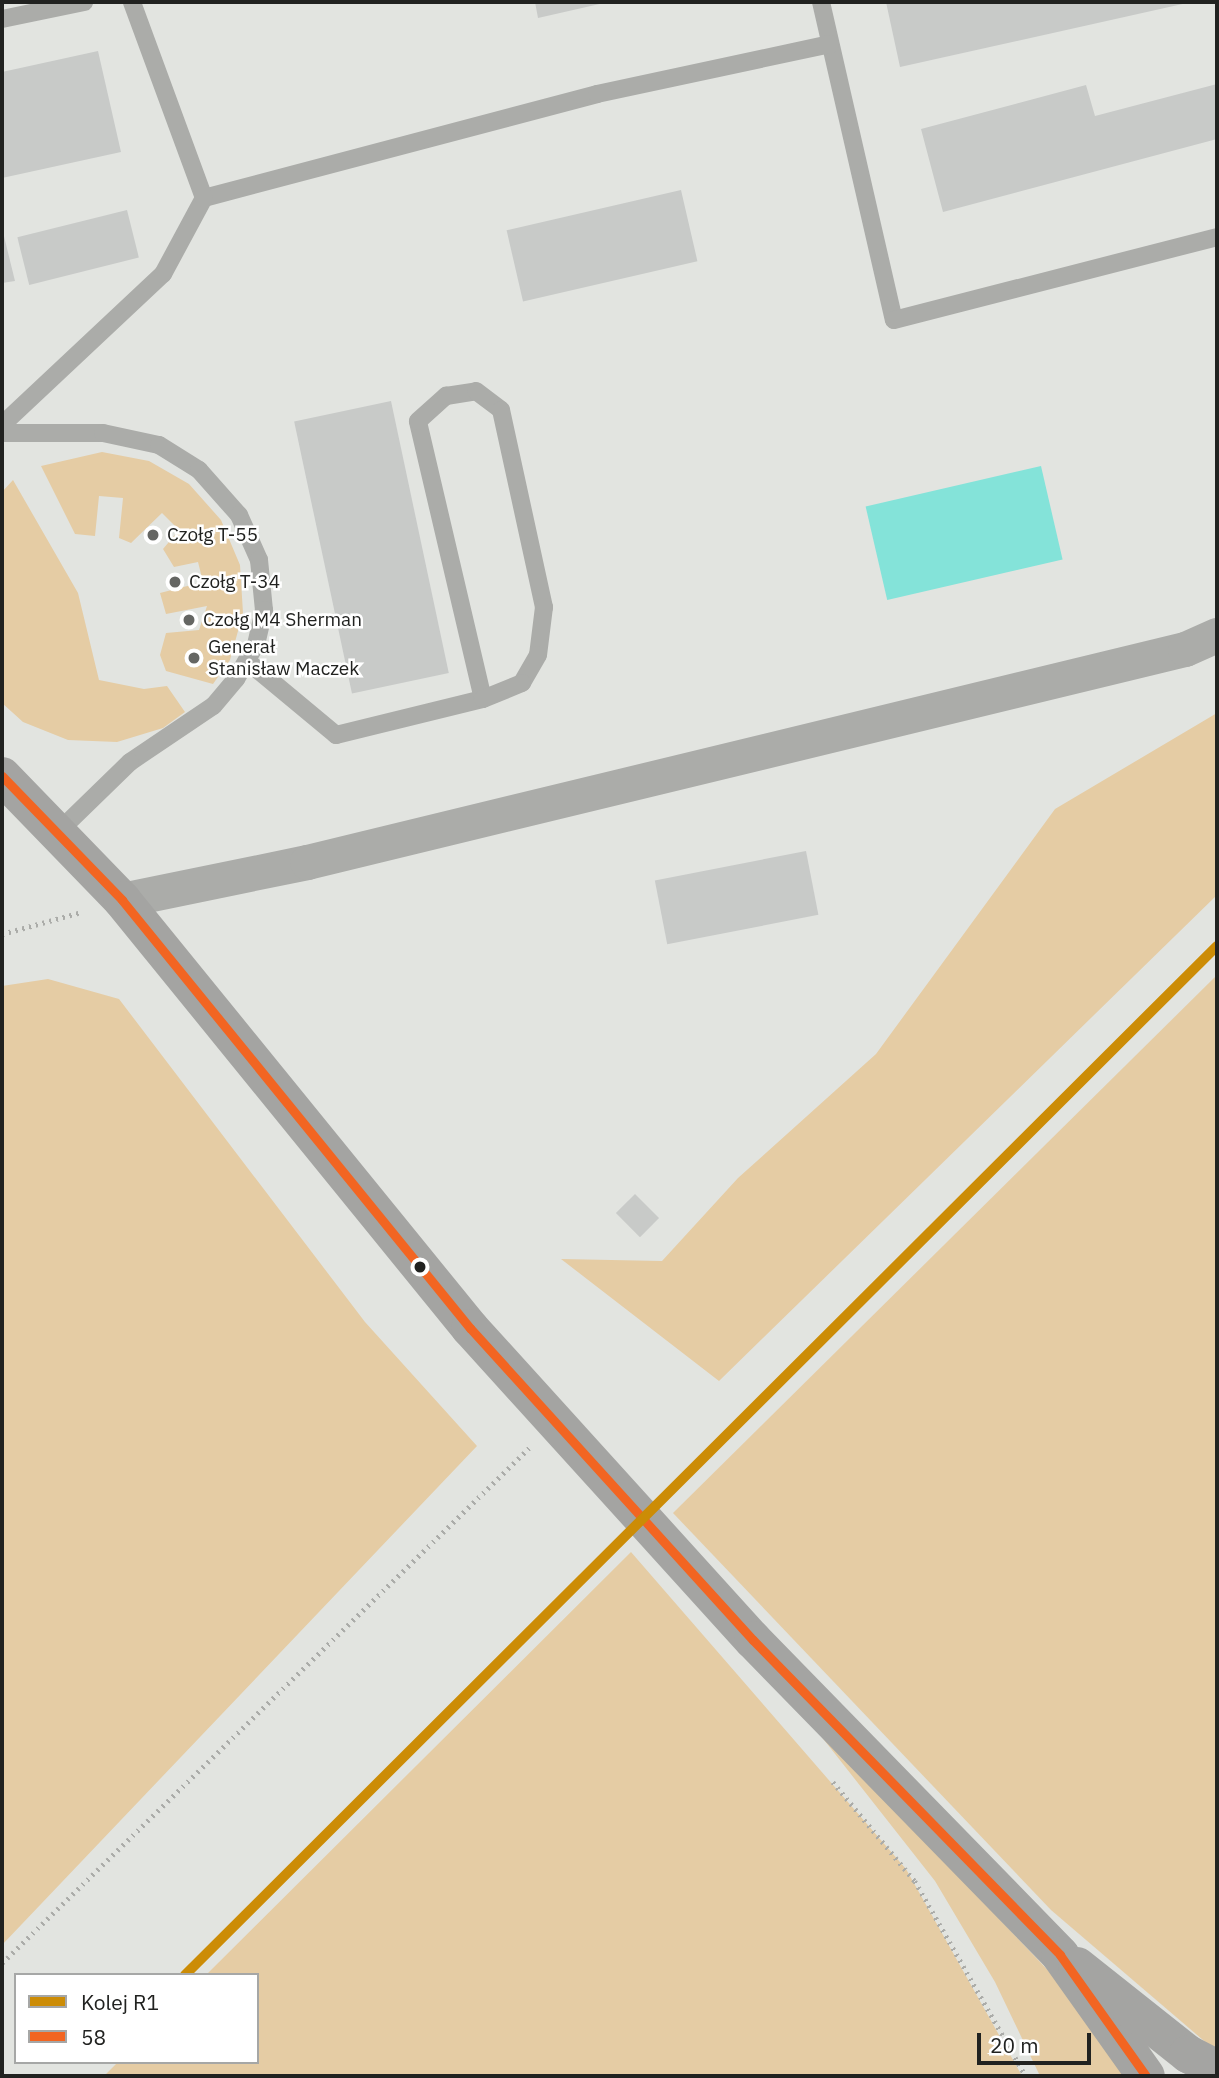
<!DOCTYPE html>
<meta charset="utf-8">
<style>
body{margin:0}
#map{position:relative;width:1219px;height:2078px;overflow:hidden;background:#e2e4e0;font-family:"IBM Plex Sans",sans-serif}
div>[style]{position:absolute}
.green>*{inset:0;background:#e5cca4}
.water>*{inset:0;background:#84e3d9;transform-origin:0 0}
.building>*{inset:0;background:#c8cac8;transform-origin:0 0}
.path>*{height:4.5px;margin-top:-2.25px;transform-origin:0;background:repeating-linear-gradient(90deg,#abaca9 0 2px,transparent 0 7px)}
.lane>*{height:18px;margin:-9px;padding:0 9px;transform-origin:9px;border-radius:9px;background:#abaca9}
.street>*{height:35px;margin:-17.5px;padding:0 17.5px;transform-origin:17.5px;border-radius:17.5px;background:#abaca9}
.primary>*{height:38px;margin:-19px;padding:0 19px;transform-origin:19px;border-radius:19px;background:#a4a4a2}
.bus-1>*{height:9px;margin:-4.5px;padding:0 4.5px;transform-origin:4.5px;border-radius:4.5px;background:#f26522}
.rail-1>*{height:10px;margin:-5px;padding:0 5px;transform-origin:5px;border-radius:5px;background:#cc8c06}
.dots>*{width:19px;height:19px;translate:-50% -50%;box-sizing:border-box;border:4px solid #fff;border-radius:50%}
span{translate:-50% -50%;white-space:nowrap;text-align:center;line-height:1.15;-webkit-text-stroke:5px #fff;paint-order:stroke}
.poi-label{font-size:19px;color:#212220}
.left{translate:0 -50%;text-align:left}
.frame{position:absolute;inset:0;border:4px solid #212220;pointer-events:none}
.legend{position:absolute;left:14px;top:1973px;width:245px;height:91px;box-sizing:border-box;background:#fff;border:2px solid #a6a7a6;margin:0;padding:9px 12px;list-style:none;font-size:21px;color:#212220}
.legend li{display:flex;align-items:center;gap:14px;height:35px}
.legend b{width:35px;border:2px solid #a6a7a6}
.scale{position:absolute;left:977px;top:2033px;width:114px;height:32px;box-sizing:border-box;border:4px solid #212220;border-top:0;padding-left:9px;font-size:21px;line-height:24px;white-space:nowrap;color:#212220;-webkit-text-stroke:5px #fff;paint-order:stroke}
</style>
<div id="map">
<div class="green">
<i style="clip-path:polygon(102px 452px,149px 461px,189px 484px,221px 520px,240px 565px,243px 613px,230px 660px,213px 684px,166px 671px,160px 655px,166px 633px,199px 630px,207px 606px,166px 614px,160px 593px,203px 582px,198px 562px,174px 567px,163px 549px,179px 530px,162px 513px,131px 543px,119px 538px,123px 498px,99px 496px,95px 536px,75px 534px,41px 466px)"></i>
<i style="clip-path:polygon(13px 480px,78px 593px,99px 680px,144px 689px,167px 686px,185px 712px,163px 728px,117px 742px,68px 740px,23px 722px,2px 703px,2px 492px)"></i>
<i style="clip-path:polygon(1217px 713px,1217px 895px,719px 1381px,561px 1259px,662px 1261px,738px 1178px,876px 1054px,1055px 809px)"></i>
<i style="clip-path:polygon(1217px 975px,1217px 2052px,1051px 1910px,673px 1513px)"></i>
<i style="clip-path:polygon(48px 979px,119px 999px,365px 1322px,477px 1446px,2px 1945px,2px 986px)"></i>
<i style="clip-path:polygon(631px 1552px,906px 1869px,1022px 2076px,104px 2076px,118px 2062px,257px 2062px,257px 1975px,206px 1975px)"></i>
<i style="clip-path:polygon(795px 1703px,1058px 1981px,1131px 2076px,1040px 2076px,995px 1982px,935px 1881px)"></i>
</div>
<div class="water">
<i style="left:1041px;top:466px;width:96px;height:180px;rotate:77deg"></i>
</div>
<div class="building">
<i style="clip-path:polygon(535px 2px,604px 2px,604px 3px,538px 18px)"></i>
<i style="clip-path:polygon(886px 2px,1187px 2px,1187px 3px,900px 67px)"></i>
<i style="clip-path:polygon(98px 51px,121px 152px,2px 178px,2px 72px)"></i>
<i style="clip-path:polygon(1217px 84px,1217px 139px,943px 212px,921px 129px,1086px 85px,1095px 116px)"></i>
<i style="left:681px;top:190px;width:73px;height:179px;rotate:77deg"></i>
<i style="left:127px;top:210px;width:49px;height:113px;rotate:76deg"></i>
<i style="clip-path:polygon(2px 228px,15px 281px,2px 283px)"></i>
<i style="left:391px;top:401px;width:278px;height:99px;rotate:78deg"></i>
<i style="left:806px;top:851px;width:65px;height:154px;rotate:79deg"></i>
<i style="left:635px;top:1194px;width:34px;height:27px;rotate:45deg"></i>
</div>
<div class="path">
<i style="left:2px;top:934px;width:83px;rotate:-15.4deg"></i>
<i style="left:833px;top:1782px;width:129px;rotate:50.4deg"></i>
<i style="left:915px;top:1881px;width:224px;rotate:60.4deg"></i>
<i style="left:2px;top:1963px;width:737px;rotate:-44.34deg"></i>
</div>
<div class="lane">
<i style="left:821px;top:2px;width:326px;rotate:77.1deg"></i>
<i style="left:894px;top:320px;width:333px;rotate:-14.4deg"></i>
<i style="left:2px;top:19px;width:84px;rotate:-11.7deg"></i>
<i style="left:204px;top:198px;width:407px;rotate:-14.8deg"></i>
<i style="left:597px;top:94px;width:238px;rotate:-12.1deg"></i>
<i style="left:2px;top:425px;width:221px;rotate:-43.2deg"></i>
<i style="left:163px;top:274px;width:86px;rotate:-61.7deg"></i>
<i style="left:204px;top:198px;width:209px;rotate:-110.2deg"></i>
<i style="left:2px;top:433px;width:101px"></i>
<i style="left:103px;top:433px;width:57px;rotate:12.1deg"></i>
<i style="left:159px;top:445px;width:47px;rotate:32deg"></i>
<i style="left:199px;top:470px;width:60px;rotate:48.4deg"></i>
<i style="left:239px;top:515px;width:49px;rotate:66deg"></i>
<i style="left:259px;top:560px;width:50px;rotate:84.3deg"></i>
<i style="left:264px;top:610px;width:35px;rotate:103deg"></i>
<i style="left:256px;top:644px;width:40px;rotate:119.7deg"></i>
<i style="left:236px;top:679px;width:35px;rotate:130deg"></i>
<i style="left:213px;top:706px;width:100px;rotate:146deg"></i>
<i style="left:130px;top:762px;width:100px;rotate:135.8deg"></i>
<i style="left:247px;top:661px;width:116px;rotate:39.7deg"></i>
<i style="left:336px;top:735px;width:151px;rotate:-13.8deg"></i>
<i style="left:483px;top:699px;width:285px;rotate:-103.2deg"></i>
<i style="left:418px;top:421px;width:38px;rotate:-42deg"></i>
<i style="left:446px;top:396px;width:30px;rotate:-9deg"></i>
<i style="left:476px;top:391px;width:31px;rotate:37deg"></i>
<i style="left:501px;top:410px;width:202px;rotate:77.7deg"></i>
<i style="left:544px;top:607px;width:48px;rotate:97.1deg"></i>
<i style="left:538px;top:655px;width:32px;rotate:120deg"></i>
<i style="left:522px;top:683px;width:42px;rotate:157.7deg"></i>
</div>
<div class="street">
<i style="left:122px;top:900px;width:189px;rotate:-11.6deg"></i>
<i style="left:307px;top:862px;width:903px;rotate:-13.64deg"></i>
<i style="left:1185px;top:649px;width:35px;rotate:-24deg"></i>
</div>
<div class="primary">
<i style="left:2px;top:776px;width:173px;rotate:45.9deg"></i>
<i style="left:122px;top:900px;width:552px;rotate:50.89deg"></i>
<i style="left:470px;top:1328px;width:421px;rotate:47.8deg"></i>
<i style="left:753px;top:1640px;width:440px;rotate:45.7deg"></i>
<i style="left:1060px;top:1955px;width:148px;rotate:54.6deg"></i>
<i style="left:1077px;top:1966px;width:142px;rotate:38.4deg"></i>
<i style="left:1188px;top:2054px;width:33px;rotate:27deg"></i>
</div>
<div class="bus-1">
<i style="left:2px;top:776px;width:173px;rotate:45.9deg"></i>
<i style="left:122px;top:900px;width:552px;rotate:50.89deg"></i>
<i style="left:470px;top:1328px;width:421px;rotate:47.8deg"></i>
<i style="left:753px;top:1640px;width:440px;rotate:45.7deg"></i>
<i style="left:1060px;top:1955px;width:148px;rotate:54.6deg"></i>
</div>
<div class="rail-1">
<i style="left:185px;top:1975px;width:1457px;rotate:-44.92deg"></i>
</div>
<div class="dots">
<i style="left:153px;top:535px;background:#656663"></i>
<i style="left:175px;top:582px;background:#656663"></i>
<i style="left:189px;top:620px;background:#656663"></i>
<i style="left:194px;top:658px;background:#656663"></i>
<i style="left:420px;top:1267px;background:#212220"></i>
</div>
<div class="poi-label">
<span class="left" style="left:167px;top:535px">Czołg T-55</span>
<span class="left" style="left:189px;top:582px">Czołg T-34</span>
<span class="left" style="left:203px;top:620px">Czołg M4 Sherman</span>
<span class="left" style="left:208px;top:658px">Generał<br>Stanisław Maczek</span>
</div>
<div class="frame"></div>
<ul class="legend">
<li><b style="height:9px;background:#cc8c06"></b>Kolej R1</li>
<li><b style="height:9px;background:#f26522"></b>58</li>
</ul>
<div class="scale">20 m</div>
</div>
